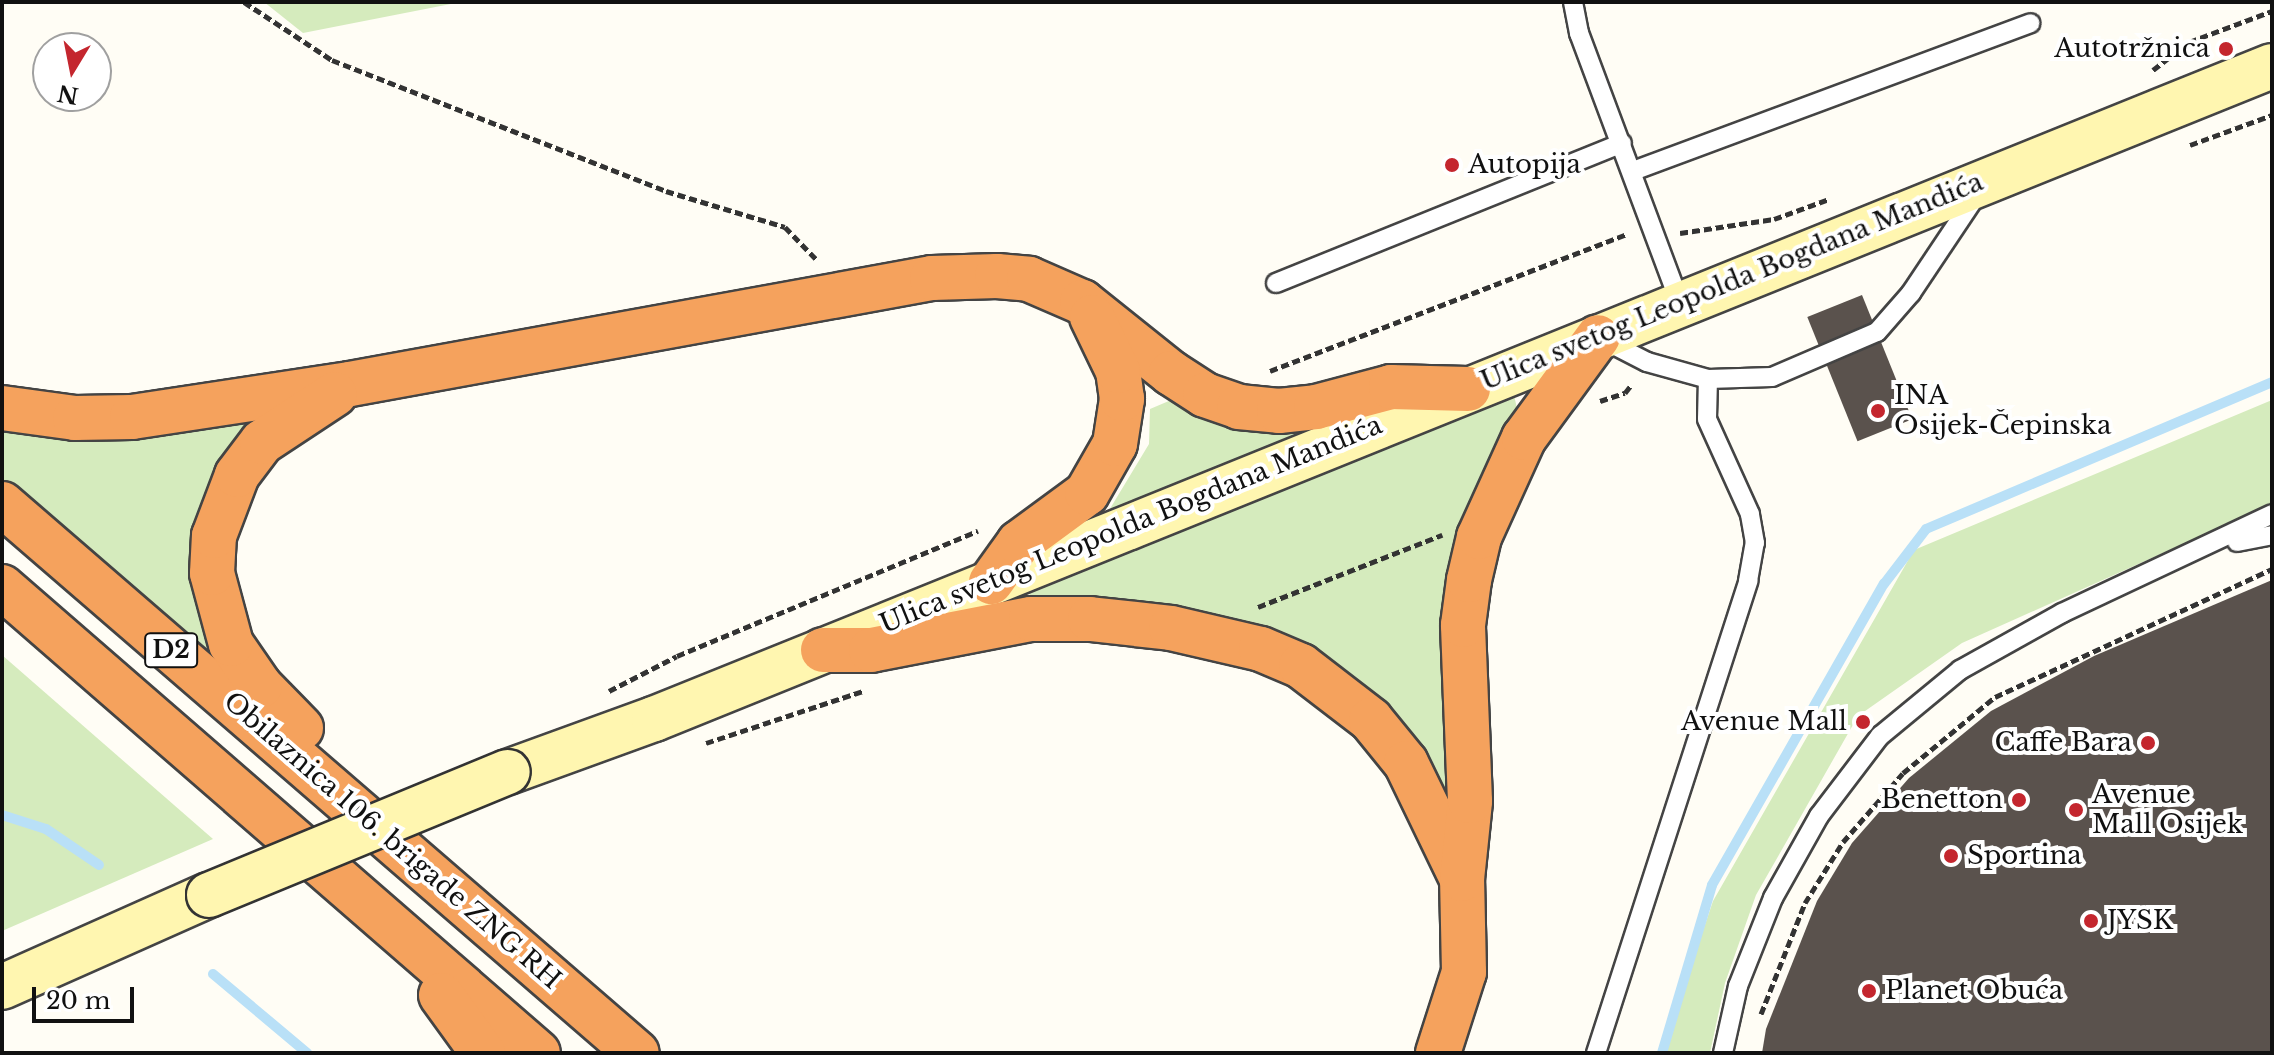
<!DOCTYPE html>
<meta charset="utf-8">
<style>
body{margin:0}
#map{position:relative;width:2274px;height:1055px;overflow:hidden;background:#fffdf5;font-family:"Libre Baskerville",serif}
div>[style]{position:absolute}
.green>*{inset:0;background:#d5ebbd}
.stream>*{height:10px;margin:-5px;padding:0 5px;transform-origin:5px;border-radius:5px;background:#b9e0f7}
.building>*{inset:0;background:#5a524d;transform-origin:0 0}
.path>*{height:5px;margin-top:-2.5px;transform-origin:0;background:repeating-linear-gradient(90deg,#333 0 8px,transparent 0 12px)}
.roads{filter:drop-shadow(2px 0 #444) drop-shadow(-2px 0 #444) drop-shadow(0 2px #444) drop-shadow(0 -2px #444)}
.lane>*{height:18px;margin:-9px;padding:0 9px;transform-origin:9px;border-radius:9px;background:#fff}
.secondary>*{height:44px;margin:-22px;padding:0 22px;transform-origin:22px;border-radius:22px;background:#fff6b0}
.highway>*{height:44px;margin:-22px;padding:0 22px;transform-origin:22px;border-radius:22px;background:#f5a25d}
.bridges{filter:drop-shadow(2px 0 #333) drop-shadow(-2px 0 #333) drop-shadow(0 2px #333) drop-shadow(0 -2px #333)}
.secondary-bridge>*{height:44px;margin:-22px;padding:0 22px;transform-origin:22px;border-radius:22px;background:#fff6b0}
.dots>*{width:22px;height:22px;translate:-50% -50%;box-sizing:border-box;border:4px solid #fff;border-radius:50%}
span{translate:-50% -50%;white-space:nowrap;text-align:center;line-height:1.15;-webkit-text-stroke:8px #fff;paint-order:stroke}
.shield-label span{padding:2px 6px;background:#fff;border:2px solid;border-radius:6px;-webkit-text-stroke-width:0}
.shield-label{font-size:24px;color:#111;font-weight:700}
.poi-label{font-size:26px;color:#111}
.right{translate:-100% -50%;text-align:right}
.left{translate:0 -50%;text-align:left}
.street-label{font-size:26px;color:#111}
.frame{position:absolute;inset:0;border:4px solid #111;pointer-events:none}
.north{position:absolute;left:32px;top:32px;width:80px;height:80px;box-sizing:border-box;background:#fff;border:2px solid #a0a0a0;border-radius:50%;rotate:190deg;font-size:22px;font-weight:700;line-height:32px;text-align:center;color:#111}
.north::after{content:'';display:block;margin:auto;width:28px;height:36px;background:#c4262e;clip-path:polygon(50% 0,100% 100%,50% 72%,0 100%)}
.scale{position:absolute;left:32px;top:987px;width:102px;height:36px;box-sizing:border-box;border:4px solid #111;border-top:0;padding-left:10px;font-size:24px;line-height:28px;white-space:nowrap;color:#111;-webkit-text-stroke:6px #fff;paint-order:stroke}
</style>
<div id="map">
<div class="green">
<i style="clip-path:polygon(264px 2px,461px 2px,303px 33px)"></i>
<i style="clip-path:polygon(1183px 395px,1257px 424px,1305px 431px,1105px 517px,1149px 444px,1150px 409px)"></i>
<i style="clip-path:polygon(1514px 395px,1520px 422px,1448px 809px,1352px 678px,1031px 600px,1027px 581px)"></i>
<i style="clip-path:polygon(2272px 400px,2270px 505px,1962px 643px,1858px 716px,1756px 895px,1725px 983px,1710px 1053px,1662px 1053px,1713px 901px,1914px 550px)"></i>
<i style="clip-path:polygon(268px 416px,220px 468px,221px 671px,2px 482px,2px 425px)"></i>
<i style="clip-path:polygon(2px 655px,213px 839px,2px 931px)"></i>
</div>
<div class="stream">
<i style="left:2px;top:815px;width:46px;rotate:17.7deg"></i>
<i style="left:46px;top:829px;width:64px;rotate:34.2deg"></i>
<i style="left:213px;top:974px;width:123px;rotate:40deg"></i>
<i style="left:1662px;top:1053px;width:175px;rotate:-73.4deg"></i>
<i style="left:1712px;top:885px;width:347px;rotate:-60.3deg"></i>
<i style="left:1884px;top:584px;width:69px;rotate:-52.6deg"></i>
<i style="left:1926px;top:529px;width:376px;rotate:-23deg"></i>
</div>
<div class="building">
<i style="left:1862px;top:295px;width:134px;height:59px;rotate:68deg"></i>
<i style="clip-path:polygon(2272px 580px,2272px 1053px,1762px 1053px,1766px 1029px,1817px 901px,1852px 843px,1909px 778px,1991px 711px,2094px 656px)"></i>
</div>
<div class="path">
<i style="left:244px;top:2px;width:105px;rotate:33.4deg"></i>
<i style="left:332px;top:60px;width:359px;rotate:21.4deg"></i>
<i style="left:666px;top:191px;width:124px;rotate:16.8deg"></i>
<i style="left:785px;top:227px;width:46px;rotate:45.9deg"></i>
<i style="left:2153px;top:70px;width:46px;rotate:-37.9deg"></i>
<i style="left:2189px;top:42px;width:89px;rotate:-20.5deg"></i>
<i style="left:2190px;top:145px;width:87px;rotate:-20.1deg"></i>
<i style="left:1680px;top:233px;width:95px;rotate:-8.5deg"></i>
<i style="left:1774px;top:219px;width:59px;rotate:-20deg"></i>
<i style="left:1270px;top:371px;width:381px;rotate:-21deg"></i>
<i style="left:1600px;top:401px;width:26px;rotate:-18deg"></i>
<i style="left:1625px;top:393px;width:11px;rotate:-52deg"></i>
<i style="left:1258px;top:607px;width:198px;rotate:-21.4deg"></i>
<i style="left:609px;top:691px;width:76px;rotate:-27.2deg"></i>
<i style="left:677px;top:656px;width:326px;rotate:-22.6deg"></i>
<i style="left:706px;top:743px;width:165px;rotate:-18.3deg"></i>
<i style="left:1761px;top:1014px;width:119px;rotate:-68.4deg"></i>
<i style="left:1805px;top:903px;width:72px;rotate:-58.1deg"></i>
<i style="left:1843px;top:842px;width:91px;rotate:-49deg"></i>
<i style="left:1903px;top:773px;width:119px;rotate:-39.6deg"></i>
<i style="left:1995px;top:697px;width:305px;rotate:-24.8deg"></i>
</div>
<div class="roads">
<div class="lane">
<i style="left:1573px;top:2px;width:32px;rotate:79deg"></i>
<i style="left:1579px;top:33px;width:288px;rotate:69.5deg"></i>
<i style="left:1633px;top:171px;width:424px;rotate:-20.4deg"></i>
<i style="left:1276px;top:283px;width:373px;rotate:-22deg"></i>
<i style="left:1604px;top:340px;width:48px;rotate:27.1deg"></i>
<i style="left:1647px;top:362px;width:63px;rotate:15.6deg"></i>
<i style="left:1708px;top:379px;width:64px;rotate:-1.8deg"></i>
<i style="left:1772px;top:377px;width:114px;rotate:-23.2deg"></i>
<i style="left:1877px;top:332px;width:52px;rotate:-48.9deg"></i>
<i style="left:1911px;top:293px;width:117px;rotate:-56.2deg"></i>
<i style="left:2237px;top:542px;width:36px;rotate:-11deg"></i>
<i style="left:1596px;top:1053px;width:496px;rotate:-72.1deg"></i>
<i style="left:1748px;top:581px;width:39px;rotate:-80deg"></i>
<i style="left:1755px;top:543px;width:29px;rotate:-100deg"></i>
<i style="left:1750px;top:514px;width:104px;rotate:-114.4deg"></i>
<i style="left:1707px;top:419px;width:40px;rotate:-88.6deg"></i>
<i style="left:1723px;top:1053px;width:69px;rotate:-77.4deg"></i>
<i style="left:1738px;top:986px;width:95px;rotate:-68.3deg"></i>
<i style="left:1773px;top:898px;width:94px;rotate:-60.7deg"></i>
<i style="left:1819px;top:816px;width:101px;rotate:-52.7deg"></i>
<i style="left:1880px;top:736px;width:104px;rotate:-39.5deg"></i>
<i style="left:1960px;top:670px;width:117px;rotate:-29.2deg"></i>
<i style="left:2062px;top:613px;width:232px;rotate:-25.2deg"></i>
</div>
<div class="secondary">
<i style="left:508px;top:772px;width:155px;rotate:-20deg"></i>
<i style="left:654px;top:719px;width:1745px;rotate:-21.98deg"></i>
<i style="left:2px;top:987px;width:227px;rotate:-24deg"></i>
</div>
<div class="highway">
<i style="left:2px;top:408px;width:74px;rotate:7.8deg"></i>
<i style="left:75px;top:418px;width:57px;rotate:-1deg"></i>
<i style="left:132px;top:417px;width:220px;rotate:-8.6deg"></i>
<i style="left:350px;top:384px;width:592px;rotate:-10.32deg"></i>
<i style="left:932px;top:278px;width:65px;rotate:-1.8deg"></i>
<i style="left:997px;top:276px;width:32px;rotate:5deg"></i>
<i style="left:1029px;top:279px;width:58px;rotate:23.5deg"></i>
<i style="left:1082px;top:302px;width:114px;rotate:38.6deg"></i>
<i style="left:1171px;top:373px;width:40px;rotate:32.9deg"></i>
<i style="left:1205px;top:395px;width:36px;rotate:19deg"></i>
<i style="left:1239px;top:407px;width:40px;rotate:5.7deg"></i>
<i style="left:1279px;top:411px;width:37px;rotate:-6deg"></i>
<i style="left:1316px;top:407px;width:78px;rotate:-14.9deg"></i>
<i style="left:1391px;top:387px;width:77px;rotate:1.5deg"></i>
<i style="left:2px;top:504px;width:839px;rotate:40.85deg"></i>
<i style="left:991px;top:582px;width:48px;rotate:-54.3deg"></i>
<i style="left:1019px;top:543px;width:84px;rotate:-36.3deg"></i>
<i style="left:1087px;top:493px;width:56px;rotate:-60.3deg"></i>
<i style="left:1115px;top:444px;width:46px;rotate:-81.2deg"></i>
<i style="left:1122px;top:399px;width:28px;rotate:-98deg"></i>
<i style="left:1118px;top:371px;width:60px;rotate:-115.7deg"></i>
<i style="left:2px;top:587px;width:710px;rotate:41deg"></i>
<i style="left:823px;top:650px;width:48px"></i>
<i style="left:871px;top:650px;width:163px;rotate:-11deg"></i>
<i style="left:1031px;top:619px;width:59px"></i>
<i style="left:1090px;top:619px;width:81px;rotate:6.3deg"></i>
<i style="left:1171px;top:628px;width:92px;rotate:13.1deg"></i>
<i style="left:1261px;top:649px;width:43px;rotate:23deg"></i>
<i style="left:1301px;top:666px;width:88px;rotate:37.6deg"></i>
<i style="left:1371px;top:720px;width:55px;rotate:50.9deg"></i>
<i style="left:1406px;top:763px;width:129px;rotate:64.2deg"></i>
<i style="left:301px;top:728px;width:59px;rotate:-134.3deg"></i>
<i style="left:260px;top:686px;width:51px;rotate:-124.6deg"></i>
<i style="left:231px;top:644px;width:73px;rotate:-105deg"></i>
<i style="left:212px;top:573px;width:37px;rotate:-87deg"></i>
<i style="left:214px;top:536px;width:65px;rotate:-69.3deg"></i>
<i style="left:237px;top:475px;width:41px;rotate:-52.9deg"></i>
<i style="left:262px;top:442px;width:87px;rotate:-33.3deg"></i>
<i style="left:441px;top:995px;width:72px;rotate:54.1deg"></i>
<i style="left:1438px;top:1053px;width:85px;rotate:-72.2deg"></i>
<i style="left:1464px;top:972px;width:93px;rotate:-91.2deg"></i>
<i style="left:1462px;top:879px;width:78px;rotate:-84.1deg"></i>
<i style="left:1470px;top:801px;width:176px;rotate:-92.3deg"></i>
<i style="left:1463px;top:625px;width:45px;rotate:-82.4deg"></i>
<i style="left:1469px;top:580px;width:44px;rotate:-76.9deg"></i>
<i style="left:1479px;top:537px;width:109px;rotate:-65.6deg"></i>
<i style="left:1524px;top:438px;width:125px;rotate:-53.8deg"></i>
</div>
</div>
<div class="bridges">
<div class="secondary-bridge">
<i style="left:209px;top:895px;width:323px;rotate:-22.4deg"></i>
</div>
</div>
<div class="dots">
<i style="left:2226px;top:49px;background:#c4262e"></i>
<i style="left:1452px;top:165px;background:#c4262e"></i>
<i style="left:1878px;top:411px;background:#c4262e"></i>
<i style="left:1863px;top:722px;background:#c4262e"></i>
<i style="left:2148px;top:743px;background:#c4262e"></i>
<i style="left:2019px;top:800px;background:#c4262e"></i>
<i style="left:2076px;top:810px;background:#c4262e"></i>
<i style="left:1951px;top:856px;background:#c4262e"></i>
<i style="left:2091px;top:921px;background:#c4262e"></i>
<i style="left:1869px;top:991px;background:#c4262e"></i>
</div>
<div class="shield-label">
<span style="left:171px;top:650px">D2</span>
</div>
<div class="poi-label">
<span class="right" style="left:2210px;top:49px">Autotržnica</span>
<span class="left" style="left:1468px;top:165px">Autopija</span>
<span class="left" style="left:1894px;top:411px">INA<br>Osijek-Čepinska</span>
<span class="right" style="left:1847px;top:722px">Avenue Mall</span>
<span class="right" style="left:2132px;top:743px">Caffe Bara</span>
<span class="left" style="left:2092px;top:810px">Avenue<br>Mall Osijek</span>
<span class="right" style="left:2003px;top:800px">Benetton</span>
<span class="left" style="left:1967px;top:856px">Sportina</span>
<span class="left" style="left:2107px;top:921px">JYSK</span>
<span class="left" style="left:1885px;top:991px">Planet Obuća</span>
</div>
<div class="street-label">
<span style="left:1732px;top:282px;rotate:-22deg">Ulica svetog Leopolda Bogdana Mandića</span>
<span style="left:1131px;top:525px;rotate:-22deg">Ulica svetog Leopolda Bogdana Mandića</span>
<span style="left:392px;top:841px;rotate:41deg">Obilaznica 106. brigade ZNG RH</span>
</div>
<div class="frame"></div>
<div class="north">N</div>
<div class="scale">20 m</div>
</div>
